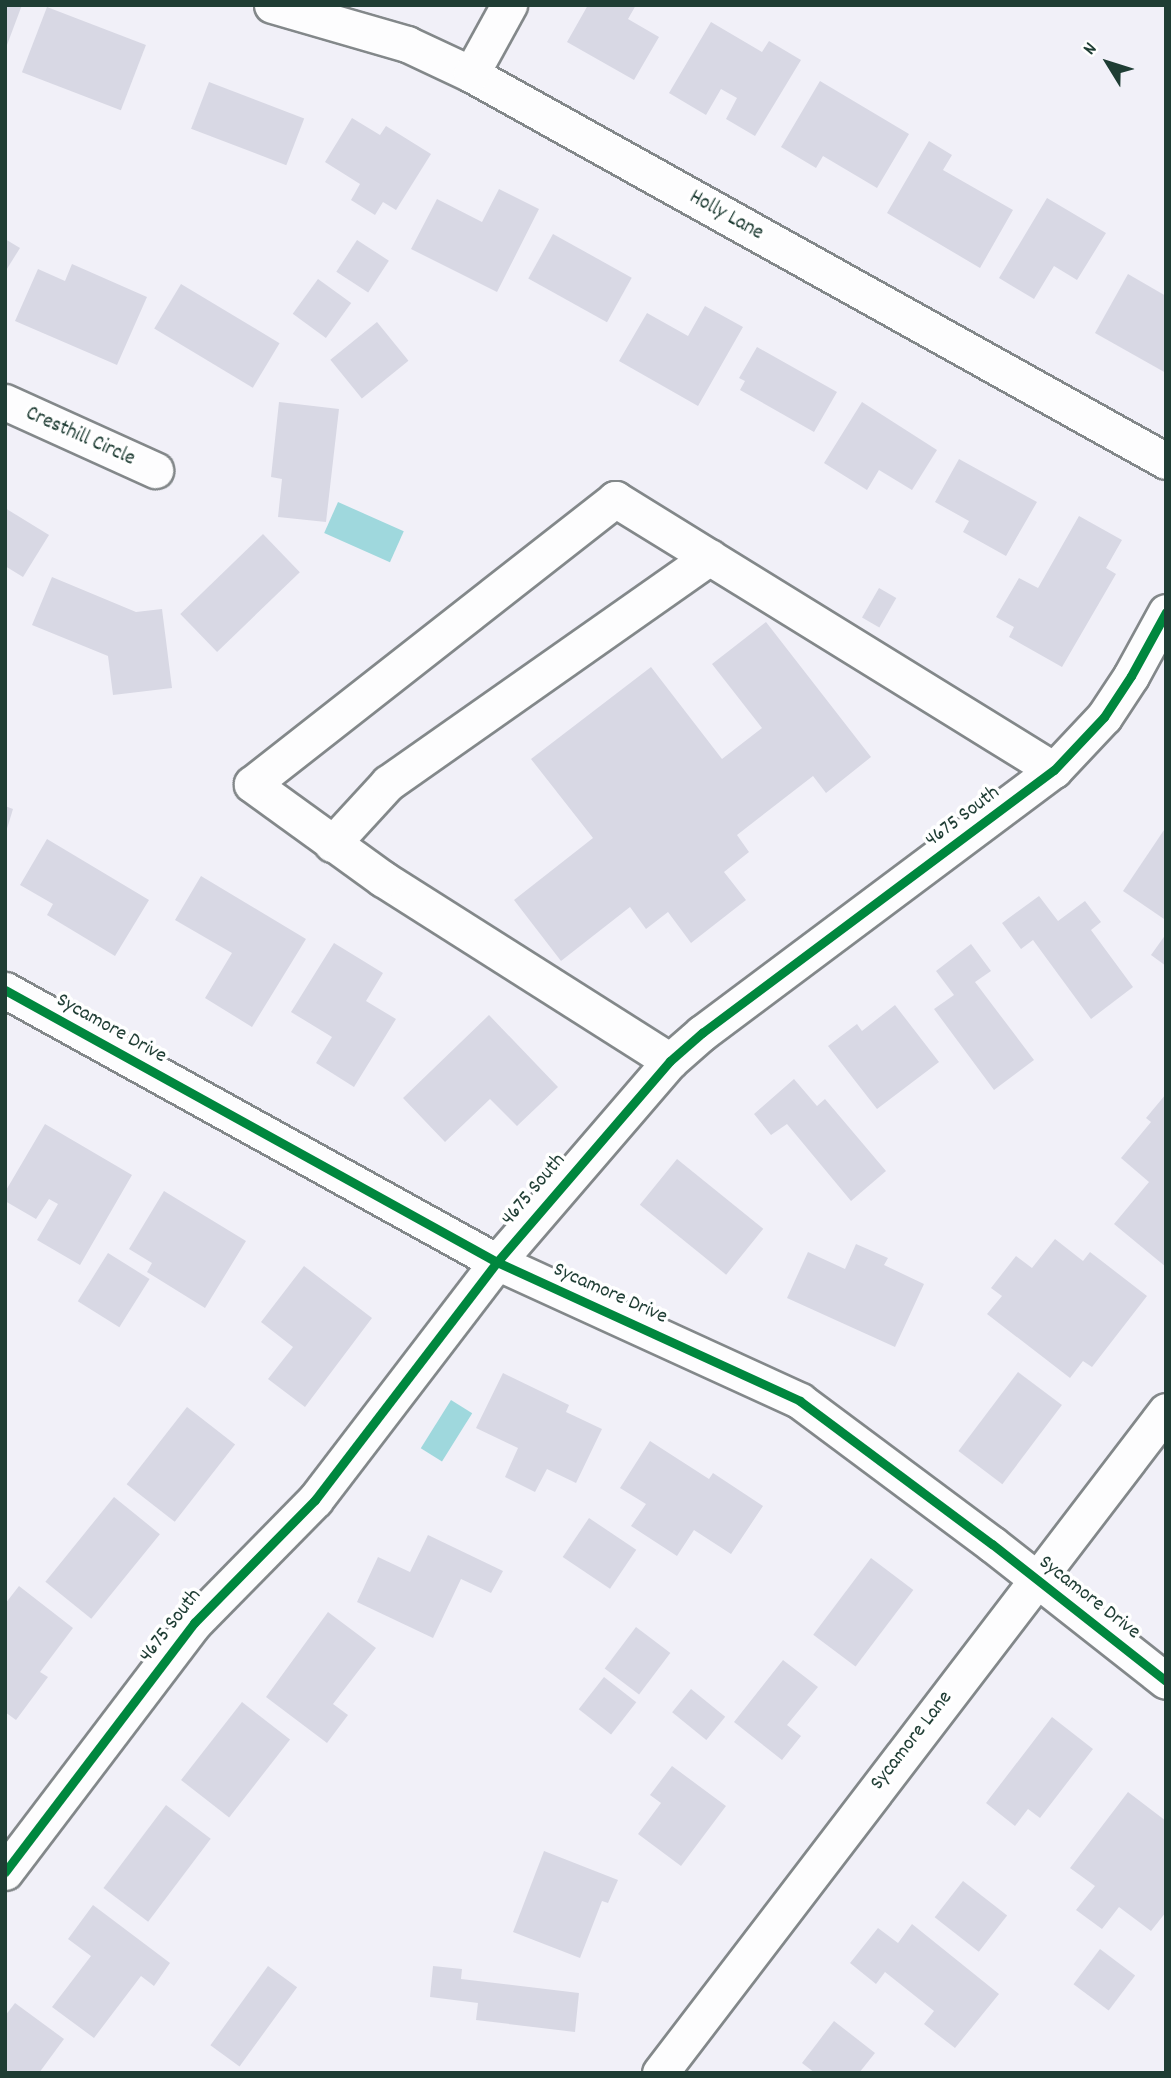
<!DOCTYPE html>
<style>
body{margin:0}
#map{position:relative;width:1171px;height:2078px;overflow:hidden;background:#f1f0f8;font-family:Dekko,sans-serif}
div>[style]{position:absolute}
.water>*{inset:0;background:#9fd8dd;transform-origin:0 0}
.building>*{inset:0;background:#d8d8e4;transform-origin:0 0}
.roads{filter:drop-shadow(2px 0 #83888a) drop-shadow(-2px 0 #83888a) drop-shadow(0 2px #83888a) drop-shadow(0 -2px #83888a)}
.minor>*{height:35px;margin:-17.5px;padding:0 17.5px;transform-origin:17.5px;border-radius:17.5px;background:#fdfdfe}
.cycleway>*{height:9px;margin:-4.5px;padding:0 4.5px;transform-origin:4.5px;border-radius:4.5px;background:#00873e}
span{translate:-50% -50%;white-space:nowrap;text-align:center;line-height:1.15;-webkit-text-stroke:7px #fff;paint-order:stroke}
.street-label{font-size:21px;color:#1f3d34}
.frame{position:absolute;inset:0;border:7px solid #1f3d34;pointer-events:none}
.north{position:absolute;left:1073px;top:28px;width:70px;height:70px;-webkit-text-stroke:5px #fff;paint-order:stroke;rotate:308deg;font-size:19px;font-weight:700;line-height:28px;text-align:center;color:#1f3d34}
.north::after{content:'';display:block;margin:auto;width:24px;height:32px;background:#1f3d34;clip-path:polygon(50% 0,100% 100%,50% 72%,0 100%)}
</style>
<div id="map">
<div class="water">
<i style="left:338px;top:502px;width:72px;height:34px;rotate:24deg"></i>
<i style="left:451px;top:1400px;width:25px;height:57px;rotate:32deg"></i>
</div>
<div class="building">
<i style="clip-path:polygon(5px 5px,22px 5px,7px 45px,5px 44px)"></i>
<i style="clip-path:polygon(588px 5px,636px 5px,628px 19px,659px 37px,634px 80px,567px 42px)"></i>
<i style="left:47px;top:7px;width:106px;height:70px;rotate:21deg"></i>
<i style="clip-path:polygon(711px 22px,762px 52px,769px 41px,801px 60px,755px 136px,726px 119px,737px 98px,721px 89px,706px 115px,669px 93px)"></i>
<i style="clip-path:polygon(820px 81px,909px 134px,877px 188px,823px 156px,816px 168px,781px 147px)"></i>
<i style="left:209px;top:82px;width:102px;height:50px;rotate:21deg"></i>
<i style="clip-path:polygon(352px 118px,380px 135px,386px 126px,431px 154px,396px 210px,383px 202px,375px 215px,351px 200px,360px 184px,325px 162px)"></i>
<i style="clip-path:polygon(929px 141px,952px 155px,943px 170px,1013px 210px,980px 268px,887px 213px)"></i>
<i style="clip-path:polygon(499px 189px,539px 209px,497px 292px,411px 249px,437px 199px,482px 222px)"></i>
<i style="clip-path:polygon(1047px 198px,1106px 233px,1077px 280px,1054px 266px,1034px 299px,999px 278px)"></i>
<i style="left:553px;top:234px;width:90px;height:51px;rotate:29deg"></i>
<i style="clip-path:polygon(5px 239px,20px 248px,5px 272px)"></i>
<i style="left:357px;top:240px;width:38px;height:38px;rotate:33deg"></i>
<i style="clip-path:polygon(72px 264px,147px 297px,117px 365px,15px 321px,38px 269px,65px 281px)"></i>
<i style="clip-path:polygon(1128px 274px,1166px 296px,1166px 373px,1095px 333px)"></i>
<i style="left:318px;top:279px;width:41px;height:43px;rotate:36deg"></i>
<i style="left:181px;top:284px;width:115px;height:52px;rotate:31deg"></i>
<i style="clip-path:polygon(705px 306px,743px 327px,698px 406px,619px 361px,647px 313px,688px 336px)"></i>
<i style="left:377px;top:322px;width:50px;height:60px;rotate:51deg"></i>
<i style="clip-path:polygon(757px 347px,837px 392px,814px 432px,740px 390px,745px 381px,739px 378px)"></i>
<i style="clip-path:polygon(279px 402px,339px 409px,326px 522px,278px 517px,282px 479px,271px 477px)"></i>
<i style="clip-path:polygon(862px 402px,937px 450px,912px 490px,879px 470px,867px 490px,824px 463px)"></i>
<i style="clip-path:polygon(959px 459px,1037px 502px,1006px 556px,963px 532px,969px 521px,935px 502px)"></i>
<i style="clip-path:polygon(5px 508px,49px 535px,23px 577px,5px 566px)"></i>
<i style="clip-path:polygon(1079px 516px,1122px 540px,1106px 568px,1116px 574px,1062px 667px,1009px 637px,1014px 627px,996px 617px,1019px 578px,1038px 588px)"></i>
<i style="left:263px;top:534px;width:53px;height:115px;rotate:46deg"></i>
<i style="clip-path:polygon(52px 577px,136px 612px,162px 609px,172px 688px,113px 695px,108px 656px,32px 625px)"></i>
<i style="left:879px;top:588px;width:20px;height:34px;rotate:30deg"></i>
<i style="clip-path:polygon(766px 622px,871px 757px,826px 793px,813px 776px,737px 835px,749px 852px,724px 872px,746px 900px,691px 943px,668px 912px,646px 929px,630px 907px,561px 961px,514px 900px,593px 838px,531px 759px,651px 667px,722px 759px,762px 728px,712px 664px)"></i>
<i style="clip-path:polygon(5px 806px,13px 809px,6px 832px,5px 832px)"></i>
<i style="clip-path:polygon(1166px 827px,1166px 916px,1164px 919px,1123px 891px)"></i>
<i style="clip-path:polygon(47px 839px,149px 900px,115px 956px,47px 915px,53px 904px,20px 885px)"></i>
<i style="clip-path:polygon(201px 876px,306px 939px,252px 1027px,205px 998px,232px 953px,175px 920px)"></i>
<i style="clip-path:polygon(1039px 896px,1058px 921px,1085px 901px,1101px 922px,1091px 930px,1133px 987px,1091px 1019px,1033px 940px,1021px 949px,1002px 923px)"></i>
<i style="clip-path:polygon(1166px 934px,1166px 966px,1151px 955px)"></i>
<i style="clip-path:polygon(334px 943px,383px 973px,366px 1001px,396px 1019px,354px 1087px,316px 1063px,332px 1037px,291px 1012px)"></i>
<i style="clip-path:polygon(971px 944px,991px 971px,975px 982px,1034px 1060px,994px 1090px,934px 1009px,954px 995px,936px 971px)"></i>
<i style="clip-path:polygon(895px 1005px,939px 1062px,877px 1109px,828px 1046px,857px 1024px,862px 1031px)"></i>
<i style="clip-path:polygon(489px 1015px,558px 1087px,517px 1126px,490px 1099px,445px 1142px,403px 1098px)"></i>
<i style="clip-path:polygon(794px 1079px,817px 1106px,825px 1099px,886px 1171px,851px 1201px,787px 1124px,771px 1135px,754px 1114px)"></i>
<i style="clip-path:polygon(1166px 1094px,1166px 1267px,1114px 1224px,1149px 1182px,1121px 1158px,1151px 1122px,1146px 1118px)"></i>
<i style="clip-path:polygon(45px 1124px,132px 1175px,80px 1265px,37px 1240px,58px 1204px,49px 1199px,36px 1219px,5px 1201px,5px 1192px)"></i>
<i style="left:677px;top:1159px;width:111px;height:59px;rotate:39deg"></i>
<i style="clip-path:polygon(164px 1191px,246px 1241px,205px 1308px,147px 1272px,152px 1263px,129px 1249px)"></i>
<i style="clip-path:polygon(1055px 1239px,1083px 1261px,1090px 1252px,1147px 1296px,1092px 1367px,1083px 1361px,1070px 1378px,987px 1314px,1002px 1296px,991px 1288px,1016px 1256px,1032px 1268px)"></i>
<i style="clip-path:polygon(856px 1244px,888px 1258px,884px 1265px,924px 1284px,895px 1347px,787px 1298px,808px 1252px,845px 1269px)"></i>
<i style="left:108px;top:1253px;width:49px;height:57px;rotate:32deg"></i>
<i style="clip-path:polygon(304px 1266px,372px 1318px,305px 1407px,268px 1379px,293px 1347px,261px 1322px)"></i>
<i style="left:1018px;top:1372px;width:55px;height:99px;rotate:37deg"></i>
<i style="clip-path:polygon(503px 1373px,569px 1405px,566px 1412px,602px 1429px,576px 1483px,547px 1469px,535px 1492px,505px 1477px,518px 1448px,476px 1428px)"></i>
<i style="left:187px;top:1407px;width:61px;height:98px;rotate:38deg"></i>
<i style="clip-path:polygon(650px 1441px,709px 1479px,713px 1473px,763px 1506px,731px 1554px,694px 1530px,677px 1556px,631px 1526px,646px 1504px,620px 1488px)"></i>
<i style="left:114px;top:1497px;width:59px;height:109px;rotate:39deg"></i>
<i style="left:589px;top:1518px;width:57px;height:47px;rotate:34deg"></i>
<i style="clip-path:polygon(428px 1535px,503px 1571px,491px 1593px,461px 1579px,433px 1638px,357px 1602px,378px 1557px,410px 1572px)"></i>
<i style="left:871px;top:1558px;width:53px;height:96px;rotate:37deg"></i>
<i style="clip-path:polygon(19px 1586px,73px 1628px,40px 1672px,48px 1677px,16px 1720px,5px 1712px,5px 1604px)"></i>
<i style="clip-path:polygon(328px 1612px,376px 1648px,333px 1704px,348px 1715px,327px 1743px,266px 1697px)"></i>
<i style="left:636px;top:1627px;width:43px;height:52px;rotate:37deg"></i>
<i style="clip-path:polygon(783px 1660px,818px 1687px,787px 1725px,801px 1736px,782px 1760px,734px 1722px)"></i>
<i style="left:604px;top:1677px;width:41px;height:41px;rotate:38deg"></i>
<i style="left:691px;top:1689px;width:44px;height:30px;rotate:39deg"></i>
<i style="left:242px;top:1702px;width:61px;height:99px;rotate:38deg"></i>
<i style="clip-path:polygon(1052px 1717px,1093px 1749px,1040px 1818px,1028px 1809px,1015px 1826px,986px 1803px)"></i>
<i style="clip-path:polygon(672px 1766px,726px 1806px,681px 1866px,638px 1834px,661px 1803px,650px 1795px)"></i>
<i style="clip-path:polygon(1128px 1792px,1166px 1821px,1166px 1912px,1151px 1931px,1119px 1907px,1102px 1929px,1076px 1910px,1095px 1886px,1070px 1868px)"></i>
<i style="left:166px;top:1805px;width:56px;height:104px;rotate:37deg"></i>
<i style="clip-path:polygon(544px 1851px,618px 1880px,608px 1903px,602px 1901px,580px 1958px,513px 1932px)"></i>
<i style="left:963px;top:1881px;width:56px;height:46px;rotate:38deg"></i>
<i style="clip-path:polygon(93px 1905px,170px 1963px,154px 1986px,141px 1976px,94px 2038px,52px 2007px,91px 1956px,68px 1939px)"></i>
<i style="clip-path:polygon(912px 1924px,999px 1994px,955px 2048px,924px 2024px,934px 2011px,885px 1972px,876px 1984px,850px 1963px,878px 1928px,898px 1943px)"></i>
<i style="left:1100px;top:1949px;width:44px;height:44px;rotate:37deg"></i>
<i style="left:268px;top:1966px;width:36px;height:98px;rotate:36deg"></i>
<i style="clip-path:polygon(433px 1966px,462px 1969px,461px 1979px,579px 1993px,575px 2032px,476px 2020px,478px 2003px,430px 1997px)"></i>
<i style="clip-path:polygon(15px 2003px,64px 2039px,39px 2073px,5px 2073px,5px 2016px)"></i>
<i style="clip-path:polygon(834px 2021px,875px 2053px,859px 2073px,815px 2073px,802px 2063px)"></i>
</div>
<div class="roads">
<div class="minor">
<i style="left:272px;top:5px;width:141px;rotate:16.1deg"></i>
<i style="left:407px;top:44px;width:71px;rotate:25.1deg"></i>
<i style="left:471px;top:74px;width:795px;rotate:29.11deg"></i>
<i style="left:471px;top:74px;width:79px;rotate:-61.2deg"></i>
<i style="left:5px;top:402px;width:165px;rotate:24.4deg"></i>
<i style="left:332px;top:844px;width:83px;rotate:-47.4deg"></i>
<i style="left:388px;top:783px;width:393px;rotate:-35.1deg"></i>
<i style="left:5px;top:990px;width:562px;rotate:28.94deg"></i>
<i style="left:497px;top:1262px;width:333px;rotate:24.6deg"></i>
<i style="left:800px;top:1401px;width:239px;rotate:36.7deg"></i>
<i style="left:992px;top:1544px;width:221px;rotate:38.2deg"></i>
<i style="left:670px;top:1061px;width:340px;rotate:-147.6deg"></i>
<i style="left:383px;top:879px;width:162px;rotate:-144.1deg"></i>
<i style="left:252px;top:784px;width:462px;rotate:-38.1deg"></i>
<i style="left:615px;top:499px;width:516px;rotate:31.69deg"></i>
<i style="left:5px;top:1872px;width:313px;rotate:-52.8deg"></i>
<i style="left:194px;top:1623px;width:173px;rotate:-45.5deg"></i>
<i style="left:315px;top:1500px;width:300px;rotate:-52.6deg"></i>
<i style="left:497px;top:1262px;width:265px;rotate:-49.3deg"></i>
<i style="left:670px;top:1061px;width:43px;rotate:-41.2deg"></i>
<i style="left:702px;top:1033px;width:439px;rotate:-36.8deg"></i>
<i style="left:1054px;top:770px;width:73px;rotate:-46.7deg"></i>
<i style="left:1104px;top:717px;width:49px;rotate:-56.6deg"></i>
<i style="left:1131px;top:676px;width:73px;rotate:-61.3deg"></i>
<i style="left:660px;top:2073px;width:833px;rotate:-52.61deg"></i>
</div>
</div>
<div class="cycleway">
<i style="left:5px;top:990px;width:562px;rotate:28.94deg"></i>
<i style="left:497px;top:1262px;width:333px;rotate:24.6deg"></i>
<i style="left:800px;top:1401px;width:239px;rotate:36.7deg"></i>
<i style="left:992px;top:1544px;width:221px;rotate:38.2deg"></i>
<i style="left:5px;top:1872px;width:313px;rotate:-52.8deg"></i>
<i style="left:194px;top:1623px;width:173px;rotate:-45.5deg"></i>
<i style="left:315px;top:1500px;width:300px;rotate:-52.6deg"></i>
<i style="left:497px;top:1262px;width:265px;rotate:-49.3deg"></i>
<i style="left:670px;top:1061px;width:43px;rotate:-41.2deg"></i>
<i style="left:702px;top:1033px;width:439px;rotate:-36.8deg"></i>
<i style="left:1054px;top:770px;width:73px;rotate:-46.7deg"></i>
<i style="left:1104px;top:717px;width:49px;rotate:-56.6deg"></i>
<i style="left:1131px;top:676px;width:73px;rotate:-61.3deg"></i>
</div>
<div class="street-label">
<span style="left:726px;top:216px;rotate:29deg">Holly Lane</span>
<span style="left:80px;top:437px;rotate:24deg">Cresthill Circle</span>
<span style="left:963px;top:817px;rotate:-37deg">4675 South</span>
<span style="left:111px;top:1029px;rotate:29deg">Sycamore Drive</span>
<span style="left:534px;top:1190px;rotate:-50deg">4675 South</span>
<span style="left:610px;top:1294px;rotate:24deg">Sycamore Drive</span>
<span style="left:1089px;top:1598px;rotate:38deg">Sycamore Drive</span>
<span style="left:171px;top:1626px;rotate:-52deg">4675 South</span>
<span style="left:912px;top:1741px;rotate:-52deg">Sycamore Lane</span>
</div>
<div class="frame"></div>
<div class="north">N</div>
</div>
